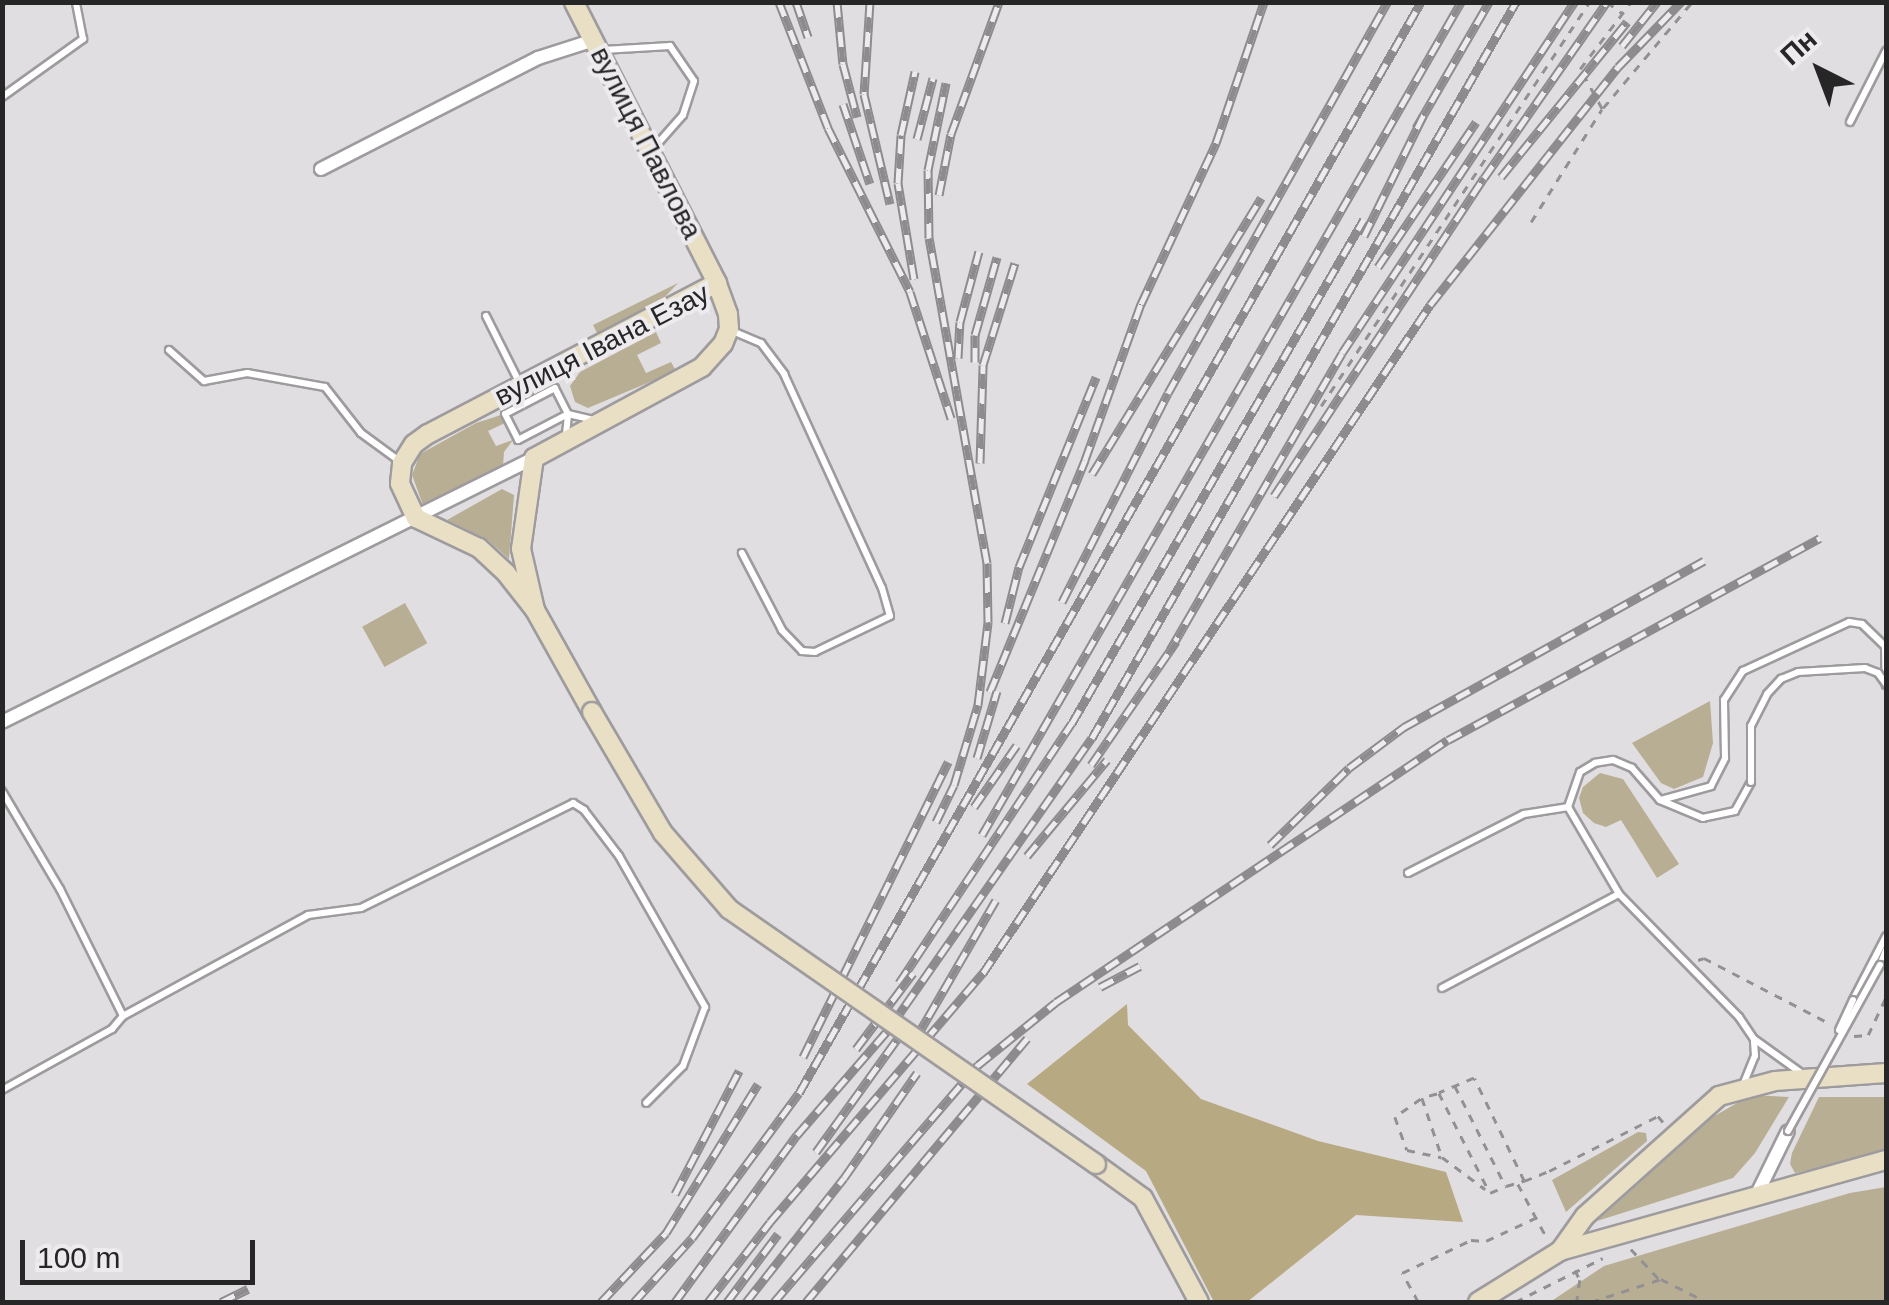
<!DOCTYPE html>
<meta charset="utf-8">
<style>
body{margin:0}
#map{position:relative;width:1889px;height:1305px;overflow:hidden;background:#e1dee1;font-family:Arial,sans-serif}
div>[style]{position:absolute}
.green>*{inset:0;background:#b8ae93;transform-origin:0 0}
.forest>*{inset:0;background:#b7a982}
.path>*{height:2.5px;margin-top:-1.25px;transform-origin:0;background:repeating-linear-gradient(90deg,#929092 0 8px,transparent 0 16px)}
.roads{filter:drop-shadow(2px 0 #9e9b9e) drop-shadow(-2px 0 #9e9b9e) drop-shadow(0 2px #9e9b9e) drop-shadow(0 -2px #9e9b9e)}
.lane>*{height:6px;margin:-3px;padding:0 3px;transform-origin:3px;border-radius:3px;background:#fff}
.street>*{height:12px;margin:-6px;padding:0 6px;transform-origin:6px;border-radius:6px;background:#fff}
.secondary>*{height:18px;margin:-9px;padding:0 9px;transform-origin:9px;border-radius:9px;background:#e8dfc4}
.tram>*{height:2.5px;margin:-1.25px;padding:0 1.25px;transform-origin:1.25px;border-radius:1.25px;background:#8d8b8d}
.rail>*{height:9px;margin-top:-4.5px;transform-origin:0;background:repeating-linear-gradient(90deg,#eeebef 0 15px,#8d8b8d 0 30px);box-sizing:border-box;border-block:2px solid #8d8b8d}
.bridges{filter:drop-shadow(2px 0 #9e9b9e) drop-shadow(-2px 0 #9e9b9e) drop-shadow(0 2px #9e9b9e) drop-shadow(0 -2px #9e9b9e)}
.lane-bridge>*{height:6px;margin:-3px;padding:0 3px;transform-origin:3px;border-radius:3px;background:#fff}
.secondary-bridge>*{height:18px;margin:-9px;padding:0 9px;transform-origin:9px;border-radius:9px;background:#e8dfc4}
span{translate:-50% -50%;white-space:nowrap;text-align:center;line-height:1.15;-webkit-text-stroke:8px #eeebef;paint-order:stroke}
.street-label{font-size:28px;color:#272627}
.frame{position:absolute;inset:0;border:5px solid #272627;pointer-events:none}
.north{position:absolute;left:1769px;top:20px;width:100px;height:100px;-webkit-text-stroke:8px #eeebef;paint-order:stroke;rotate:318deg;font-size:28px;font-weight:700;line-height:40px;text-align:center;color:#272627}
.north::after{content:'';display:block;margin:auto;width:35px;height:45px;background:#272627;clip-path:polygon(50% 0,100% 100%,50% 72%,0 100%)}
.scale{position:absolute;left:20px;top:1240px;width:235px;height:45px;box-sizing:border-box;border:5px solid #272627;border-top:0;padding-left:12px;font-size:30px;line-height:35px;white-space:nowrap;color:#272627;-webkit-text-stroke:8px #eeebef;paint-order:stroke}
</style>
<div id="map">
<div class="green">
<i style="clip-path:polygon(678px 283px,663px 299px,597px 333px,593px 325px)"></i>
<i style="clip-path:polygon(656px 332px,661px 343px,637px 355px,646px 373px,671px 362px,676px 371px,588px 408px,575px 402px,570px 386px,580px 372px)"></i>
<i style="clip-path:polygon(501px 415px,505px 423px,488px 431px,496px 446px,513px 440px,504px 452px,503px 466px,423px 505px,412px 475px,420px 454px,476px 423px)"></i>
<i style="clip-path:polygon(502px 489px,514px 495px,509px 559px,488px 540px,447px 520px)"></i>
<i style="left:405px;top:603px;width:46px;height:49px;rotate:61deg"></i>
<i style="clip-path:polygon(1710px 701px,1713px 743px,1703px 777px,1674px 789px,1661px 783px,1632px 743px)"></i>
<i style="clip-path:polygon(1600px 773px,1623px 779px,1679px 864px,1657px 878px,1621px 820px,1606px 827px,1594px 823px,1583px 813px,1579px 798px,1583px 787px)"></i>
<i style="clip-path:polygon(1751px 1095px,1789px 1097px,1755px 1153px,1733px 1178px,1597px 1221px,1711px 1118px)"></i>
<i style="clip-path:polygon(1819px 1097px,1886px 1097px,1886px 1153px,1795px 1173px,1790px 1164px,1792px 1153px)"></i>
<i style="clip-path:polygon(1638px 1132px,1646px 1133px,1647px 1141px,1566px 1212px,1552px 1180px)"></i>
<i style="clip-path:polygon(1886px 1187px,1886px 1302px,1550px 1302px,1604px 1266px,1850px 1193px)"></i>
</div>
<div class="forest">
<i style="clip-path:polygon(1127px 1004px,1128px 1025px,1201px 1099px,1318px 1141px,1446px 1172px,1463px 1222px,1356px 1215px,1247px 1302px,1214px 1302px,1146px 1171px,1027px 1084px)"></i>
</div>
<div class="path">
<i style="left:1607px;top:2px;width:19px;rotate:36deg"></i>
<i style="left:1603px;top:108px;width:138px;rotate:-50deg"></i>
<i style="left:1531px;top:222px;width:133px;rotate:-57.9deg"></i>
<i style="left:1602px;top:109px;width:46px;rotate:-118.8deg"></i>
<i style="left:1580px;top:69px;width:84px;rotate:-52.7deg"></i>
<i style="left:1321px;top:406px;width:485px;rotate:-56.4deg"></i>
<i style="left:1698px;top:960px;width:6px;rotate:-18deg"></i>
<i style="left:1704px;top:958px;width:141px;rotate:27.5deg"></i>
<i style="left:1854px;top:1036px;width:14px;rotate:-4deg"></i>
<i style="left:1868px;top:1035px;width:42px;rotate:-64.7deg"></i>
<i style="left:1455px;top:1086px;width:111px;rotate:63.2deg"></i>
<i style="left:1437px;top:1094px;width:16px;rotate:165deg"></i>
<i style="left:1422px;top:1098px;width:62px;rotate:71.3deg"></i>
<i style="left:1442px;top:1157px;width:54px;rotate:36.7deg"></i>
<i style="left:1421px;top:1099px;width:32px;rotate:145deg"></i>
<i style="left:1395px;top:1117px;width:35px;rotate:70deg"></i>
<i style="left:1407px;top:1150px;width:35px;rotate:12deg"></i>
<i style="left:1524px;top:1181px;width:114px;rotate:-115.9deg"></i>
<i style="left:1474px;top:1078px;width:38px;rotate:157deg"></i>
<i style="left:1439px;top:1093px;width:112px;rotate:63deg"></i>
<i style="left:1490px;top:1193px;width:17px;rotate:-24deg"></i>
<i style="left:1506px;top:1186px;width:19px;rotate:-16deg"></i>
<i style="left:1524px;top:1181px;width:27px;rotate:-22deg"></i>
<i style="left:1549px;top:1171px;width:122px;rotate:-26.8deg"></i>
<i style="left:1658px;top:1116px;width:8px;rotate:50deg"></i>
<i style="left:1518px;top:1184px;width:61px;rotate:61.8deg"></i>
<i style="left:1631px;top:1249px;width:41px;rotate:47deg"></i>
<i style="left:1575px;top:1270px;width:11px;rotate:63deg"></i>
<i style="left:1580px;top:1280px;width:22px;rotate:98deg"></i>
<i style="left:1418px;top:1302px;width:33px;rotate:-119deg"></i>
<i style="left:1402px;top:1273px;width:76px;rotate:-25.6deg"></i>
<i style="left:1471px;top:1240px;width:15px;rotate:4deg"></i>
<i style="left:1486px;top:1241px;width:54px;rotate:-25.1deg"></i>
<i style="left:1515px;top:1302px;width:98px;rotate:-26.6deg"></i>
<i style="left:1591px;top:1302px;width:74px;rotate:-18.2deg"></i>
<i style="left:1661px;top:1279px;width:51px;rotate:26.6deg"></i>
</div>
<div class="roads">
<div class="lane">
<i style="left:603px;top:50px;width:67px;rotate:-3.4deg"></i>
<i style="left:670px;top:46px;width:42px;rotate:55.6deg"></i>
<i style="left:694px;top:81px;width:36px;rotate:108deg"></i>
<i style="left:683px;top:115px;width:47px;rotate:131.5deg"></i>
<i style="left:2px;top:97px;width:100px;rotate:-35.6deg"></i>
<i style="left:83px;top:39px;width:38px;rotate:-101deg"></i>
<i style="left:1850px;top:122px;width:80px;rotate:-63.1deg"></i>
<i style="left:486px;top:316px;width:76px;rotate:63.4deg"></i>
<i style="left:730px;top:330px;width:34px;rotate:23deg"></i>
<i style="left:761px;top:343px;width:39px;rotate:53deg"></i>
<i style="left:784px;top:374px;width:235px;rotate:65.4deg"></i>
<i style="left:882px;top:588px;width:29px;rotate:74deg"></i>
<i style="left:890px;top:616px;width:83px;rotate:154.4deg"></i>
<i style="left:815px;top:652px;width:13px;rotate:-176deg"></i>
<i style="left:802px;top:651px;width:29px;rotate:-134deg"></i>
<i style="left:782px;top:630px;width:87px;rotate:-117.5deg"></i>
<i style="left:169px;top:350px;width:47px;rotate:41.5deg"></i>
<i style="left:204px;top:381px;width:44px;rotate:-10.5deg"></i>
<i style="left:247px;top:373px;width:79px;rotate:10.2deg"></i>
<i style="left:325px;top:387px;width:58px;rotate:52deg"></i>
<i style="left:361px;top:433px;width:51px;rotate:36.2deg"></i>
<i style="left:566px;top:434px;width:20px;rotate:-84deg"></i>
<i style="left:568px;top:414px;width:29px;rotate:-117deg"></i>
<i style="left:555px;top:388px;width:56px;rotate:152.5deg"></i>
<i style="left:505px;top:414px;width:29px;rotate:63deg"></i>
<i style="left:518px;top:440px;width:56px;rotate:-27.5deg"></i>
<i style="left:568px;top:414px;width:26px;rotate:13deg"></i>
<i style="left:1751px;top:782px;width:33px;rotate:119deg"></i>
<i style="left:1735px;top:811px;width:33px;rotate:168deg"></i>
<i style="left:1703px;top:818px;width:47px;rotate:-157.3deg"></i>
<i style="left:1660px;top:800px;width:43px;rotate:-131.2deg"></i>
<i style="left:1632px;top:768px;width:21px;rotate:-157deg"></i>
<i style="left:1613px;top:760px;width:18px;rotate:171deg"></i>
<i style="left:1595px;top:763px;width:17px;rotate:149deg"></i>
<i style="left:1580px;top:772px;width:37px;rotate:109deg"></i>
<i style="left:1568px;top:807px;width:101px;rotate:59.6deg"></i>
<i style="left:1619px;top:894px;width:172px;rotate:45.7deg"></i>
<i style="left:1739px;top:1017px;width:27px;rotate:56deg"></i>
<i style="left:1754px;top:1039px;width:62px;rotate:35.8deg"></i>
<i style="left:2px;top:791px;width:114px;rotate:59.4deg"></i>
<i style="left:60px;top:889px;width:142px;rotate:63.6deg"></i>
<i style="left:123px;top:1016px;width:211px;rotate:-28.6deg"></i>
<i style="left:308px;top:915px;width:53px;rotate:-7.5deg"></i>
<i style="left:361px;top:908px;width:237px;rotate:-26.3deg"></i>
<i style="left:573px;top:803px;width:13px;rotate:32deg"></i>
<i style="left:584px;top:810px;width:58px;rotate:52.7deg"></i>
<i style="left:619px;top:856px;width:174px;rotate:60.3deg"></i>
<i style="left:705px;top:1007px;width:63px;rotate:110.4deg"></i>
<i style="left:683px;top:1066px;width:52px;rotate:135deg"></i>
<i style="left:1661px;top:800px;width:52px;rotate:-15.6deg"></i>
<i style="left:1711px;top:786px;width:31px;rotate:-63deg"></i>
<i style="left:1725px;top:758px;width:58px;rotate:-91deg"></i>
<i style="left:1724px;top:700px;width:35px;rotate:-57deg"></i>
<i style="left:1743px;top:671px;width:117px;rotate:-24.8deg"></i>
<i style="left:1849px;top:622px;width:13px;rotate:9deg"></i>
<i style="left:1862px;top:624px;width:32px;rotate:44deg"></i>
<i style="left:1885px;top:646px;width:39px;rotate:89deg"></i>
<i style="left:1408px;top:873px;width:130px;rotate:-27deg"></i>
<i style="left:1524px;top:814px;width:45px;rotate:-9deg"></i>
<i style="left:1880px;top:965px;width:16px;rotate:-68deg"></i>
<i style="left:1442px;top:988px;width:200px;rotate:-28deg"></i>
<i style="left:1853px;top:1000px;width:72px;rotate:-62.7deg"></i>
<i style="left:1743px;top:1085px;width:31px;rotate:-68deg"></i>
<i style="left:1755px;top:1056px;width:16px;rotate:-94deg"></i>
<i style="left:2px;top:1090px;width:126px;rotate:-29deg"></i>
<i style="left:112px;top:1029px;width:17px;rotate:-50deg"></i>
</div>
<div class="street">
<i style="left:321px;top:169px;width:244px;rotate:-27.1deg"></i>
<i style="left:538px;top:58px;width:59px;rotate:-17.8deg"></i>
<i style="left:2px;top:722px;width:594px;rotate:-26.39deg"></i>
<i style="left:1756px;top:1196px;width:72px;rotate:-63.8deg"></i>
</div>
<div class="secondary">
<i style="left:535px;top:610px;width:63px;rotate:-102.9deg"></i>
<i style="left:521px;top:549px;width:92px;rotate:-81.9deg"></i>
<i style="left:534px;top:458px;width:191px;rotate:-28.4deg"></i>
<i style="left:702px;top:367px;width:31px;rotate:-48deg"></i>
<i style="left:723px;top:344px;width:16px;rotate:-68deg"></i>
<i style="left:729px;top:329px;width:15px;rotate:-94deg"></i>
<i style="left:728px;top:314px;width:33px;rotate:-110deg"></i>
<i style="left:717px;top:283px;width:315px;rotate:-117deg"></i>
<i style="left:592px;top:712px;width:117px;rotate:-119.2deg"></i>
<i style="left:535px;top:610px;width:47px;rotate:-128.1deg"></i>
<i style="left:506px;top:573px;width:37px;rotate:-137deg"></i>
<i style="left:479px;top:548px;width:70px;rotate:-154.5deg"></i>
<i style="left:416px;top:518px;width:38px;rotate:-115deg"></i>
<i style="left:400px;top:483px;width:20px;rotate:-84deg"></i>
<i style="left:402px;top:463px;width:22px;rotate:-58deg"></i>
<i style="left:414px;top:444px;width:17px;rotate:-36deg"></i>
<i style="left:428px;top:434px;width:326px;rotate:-27.6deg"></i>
<i style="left:1096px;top:1164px;width:58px;rotate:35.9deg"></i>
<i style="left:1143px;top:1198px;width:118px;rotate:61.7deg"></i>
<i style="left:1560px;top:1251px;width:43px;rotate:-54.5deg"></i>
<i style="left:1585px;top:1216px;width:180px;rotate:-41.8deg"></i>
<i style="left:1719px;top:1096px;width:58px;rotate:-15deg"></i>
<i style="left:1775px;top:1081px;width:111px;rotate:-4.1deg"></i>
<i style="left:1478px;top:1302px;width:97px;rotate:-31.9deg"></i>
<i style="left:1560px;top:1251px;width:338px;rotate:-15.6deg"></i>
</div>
</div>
<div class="tram">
<i style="left:2px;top:5px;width:6px;rotate:-31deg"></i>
</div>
<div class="rail">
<i style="left:779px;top:2px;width:135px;rotate:68.7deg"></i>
<i style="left:828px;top:128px;width:183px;rotate:63.4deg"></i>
<i style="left:910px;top:292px;width:133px;rotate:72deg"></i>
<i style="left:796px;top:2px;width:37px;rotate:71deg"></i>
<i style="left:837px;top:2px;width:62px;rotate:84.5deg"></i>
<i style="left:843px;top:64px;width:55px;rotate:75.2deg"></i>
<i style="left:870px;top:2px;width:92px;rotate:93.7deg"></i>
<i style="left:864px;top:94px;width:113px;rotate:76.7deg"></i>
<i style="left:1622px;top:46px;width:56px;rotate:-51.5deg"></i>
<i style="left:843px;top:104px;width:84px;rotate:71.4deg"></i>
<i style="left:1416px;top:128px;width:146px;rotate:-59.9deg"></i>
<i style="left:917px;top:139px;width:63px;rotate:-75.3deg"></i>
<i style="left:1501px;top:177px;width:200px;rotate:-50.9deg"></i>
<i style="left:939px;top:195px;width:62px;rotate:-78.9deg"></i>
<i style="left:951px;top:134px;width:140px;rotate:-70deg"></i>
<i style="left:1364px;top:236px;width:134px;rotate:-63.8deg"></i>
<i style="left:1378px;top:267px;width:175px;rotate:-55.9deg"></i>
<i style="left:914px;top:279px;width:97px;rotate:-99.5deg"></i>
<i style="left:898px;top:183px;width:48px;rotate:-86.4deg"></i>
<i style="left:901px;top:135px;width:65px;rotate:-77.5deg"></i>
<i style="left:958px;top:358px;width:36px;rotate:-87deg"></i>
<i style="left:960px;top:322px;width:73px;rotate:-75deg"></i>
<i style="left:975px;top:362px;width:27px;rotate:-90deg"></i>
<i style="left:975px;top:335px;width:81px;rotate:-74.2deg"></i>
<i style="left:980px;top:463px;width:98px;rotate:-88.2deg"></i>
<i style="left:983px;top:365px;width:107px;rotate:-72.6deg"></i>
<i style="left:1092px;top:474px;width:324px;rotate:-58.5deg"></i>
<i style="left:1274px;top:496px;width:381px;rotate:-56.6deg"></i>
<i style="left:1484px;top:178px;width:215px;rotate:-55.1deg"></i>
<i style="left:1062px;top:602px;width:234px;rotate:-63.1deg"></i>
<i style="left:1168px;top:393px;width:448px;rotate:-60.7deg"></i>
<i style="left:1005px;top:623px;width:58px;rotate:-76deg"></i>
<i style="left:1019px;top:567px;width:205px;rotate:-67.9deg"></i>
<i style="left:1170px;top:650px;width:343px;rotate:-59.9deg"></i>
<i style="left:1342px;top:353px;width:421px;rotate:-56.5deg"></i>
<i style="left:990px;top:692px;width:251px;rotate:-67.7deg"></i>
<i style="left:1085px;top:460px;width:166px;rotate:-70.3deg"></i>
<i style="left:1141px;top:304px;width:178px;rotate:-65deg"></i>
<i style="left:1216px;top:143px;width:149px;rotate:-71.2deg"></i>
<i style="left:977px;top:758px;width:70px;rotate:-73.4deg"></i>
<i style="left:1091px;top:765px;width:150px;rotate:-55.4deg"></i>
<i style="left:974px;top:807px;width:75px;rotate:-55.3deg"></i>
<i style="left:936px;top:822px;width:41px;rotate:-64.1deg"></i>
<i style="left:954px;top:785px;width:84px;rotate:-73.3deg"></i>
<i style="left:978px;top:705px;width:84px;rotate:-83.1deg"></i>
<i style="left:988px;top:622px;width:59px;rotate:-91deg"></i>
<i style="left:987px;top:563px;width:330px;rotate:-100.1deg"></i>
<i style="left:929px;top:238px;width:68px;rotate:-90.8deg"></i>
<i style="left:928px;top:170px;width:89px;rotate:-78.3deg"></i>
<i style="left:982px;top:835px;width:961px;rotate:-60.1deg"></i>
<i style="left:1270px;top:845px;width:110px;rotate:-44.3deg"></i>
<i style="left:1349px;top:768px;width:69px;rotate:-36.7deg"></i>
<i style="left:1404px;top:727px;width:343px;rotate:-29deg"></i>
<i style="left:1027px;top:856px;width:125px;rotate:-50.2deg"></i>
<i style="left:899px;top:983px;width:312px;rotate:-56.4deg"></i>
<i style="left:1072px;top:723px;width:582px;rotate:-59.91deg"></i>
<i style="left:1100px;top:987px;width:45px;rotate:-27.7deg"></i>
<i style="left:913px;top:1043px;width:165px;rotate:-59.9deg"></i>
<i style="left:856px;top:1049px;width:95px;rotate:-53.1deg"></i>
<i style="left:803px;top:1057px;width:329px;rotate:-63.8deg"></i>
<i style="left:816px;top:1152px;width:140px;rotate:-54.3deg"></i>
<i style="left:675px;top:1194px;width:139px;rotate:-62.5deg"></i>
<i style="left:221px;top:1302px;width:30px;rotate:-26deg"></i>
<i style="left:601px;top:1302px;width:95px;rotate:-46.7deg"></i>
<i style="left:666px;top:1233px;width:175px;rotate:-58.3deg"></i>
<i style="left:634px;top:1302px;width:86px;rotate:-47.8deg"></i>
<i style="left:692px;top:1238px;width:180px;rotate:-53.6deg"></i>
<i style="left:799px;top:1093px;width:1256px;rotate:-60.31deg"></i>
<i style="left:675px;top:1302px;width:207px;rotate:-53.9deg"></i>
<i style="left:797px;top:1135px;width:139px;rotate:-49.1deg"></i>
<i style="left:888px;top:1030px;width:356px;rotate:-55.1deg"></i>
<i style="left:1092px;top:738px;width:849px;rotate:-60.05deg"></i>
<i style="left:708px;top:1302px;width:101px;rotate:-52.2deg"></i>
<i style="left:770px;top:1222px;width:328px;rotate:-49.5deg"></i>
<i style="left:983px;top:973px;width:804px;rotate:-56.21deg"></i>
<i style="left:1430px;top:305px;width:303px;rotate:-51.7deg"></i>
<i style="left:1618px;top:67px;width:91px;rotate:-45.9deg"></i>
<i style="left:727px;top:1302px;width:85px;rotate:-53.1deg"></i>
<i style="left:746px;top:1302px;width:158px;rotate:-51.7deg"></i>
<i style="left:844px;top:1178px;width:128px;rotate:-55.2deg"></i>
<i style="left:774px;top:1302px;width:313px;rotate:-49.3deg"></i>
<i style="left:978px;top:1065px;width:100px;rotate:-38.9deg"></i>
<i style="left:1056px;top:1002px;width:471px;rotate:-33.8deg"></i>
<i style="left:1448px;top:740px;width:423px;rotate:-28.5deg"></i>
<i style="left:806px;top:1302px;width:344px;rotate:-50deg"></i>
</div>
<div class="bridges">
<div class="lane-bridge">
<i style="left:1751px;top:782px;width:56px;rotate:-90deg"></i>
<i style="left:1751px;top:726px;width:36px;rotate:-63deg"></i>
<i style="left:1767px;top:694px;width:21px;rotate:-47deg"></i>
<i style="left:1781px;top:679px;width:18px;rotate:-22deg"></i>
<i style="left:1798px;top:672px;width:67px;rotate:-3.4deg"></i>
<i style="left:1865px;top:668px;width:14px;rotate:21deg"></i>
<i style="left:1878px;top:673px;width:14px;rotate:54deg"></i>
<i style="left:1839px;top:1030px;width:33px;rotate:-65deg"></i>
<i style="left:1788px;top:1131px;width:190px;rotate:-61deg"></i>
</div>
<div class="secondary-bridge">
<i style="left:592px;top:712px;width:140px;rotate:59.6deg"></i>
<i style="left:663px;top:833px;width:101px;rotate:49deg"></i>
<i style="left:729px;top:909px;width:447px;rotate:34.8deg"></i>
</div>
</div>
<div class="street-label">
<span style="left:646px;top:143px;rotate:63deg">вулиця Павлова</span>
<span style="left:602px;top:345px;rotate:-27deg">вулиця Івана Езау</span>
</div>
<div class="frame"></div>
<div class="north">Пн</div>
<div class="scale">100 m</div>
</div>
